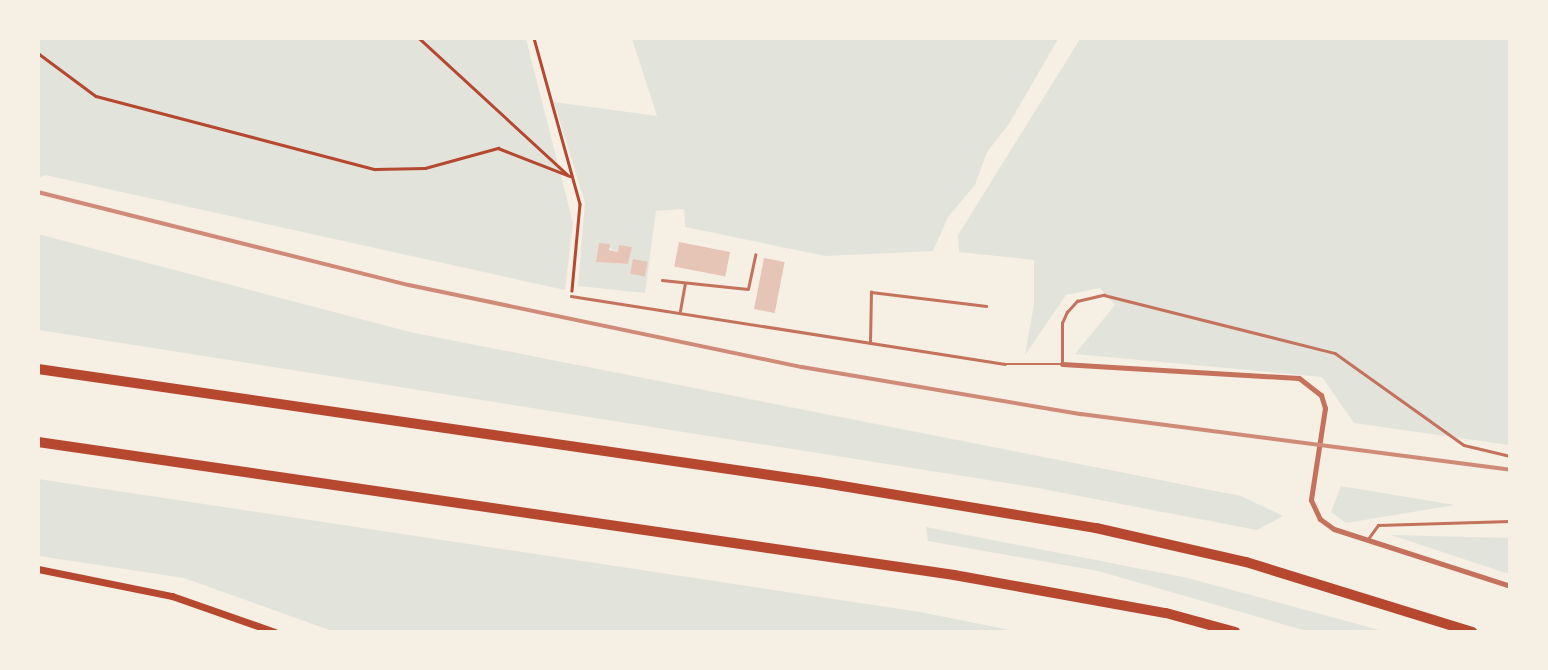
<!DOCTYPE html>
<style>
body{margin:0}
#map{position:relative;width:1548px;height:670px;overflow:hidden;background:#f6efe4;font-family:Karla,sans-serif}
div>[style]{position:absolute}
.green>*{inset:0;background:#e2e4dc}
.building>*{inset:0;background:#e6c5b7;transform-origin:0 0}
.path>*{height:2.5px;margin:-1.25px;padding:0 1.25px;transform-origin:1.25px;border-radius:1.25px;background:#b5482f}
.service>*{height:2.5px;margin:-1.25px;padding:0 1.25px;transform-origin:1.25px;border-radius:1.25px;background:#c5725c}
.minor>*{height:5px;margin:-2.5px;padding:0 2.5px;transform-origin:2.5px;border-radius:2.5px;background:#c5725c}
.secondary>*{height:7px;margin:-3.5px;padding:0 3.5px;transform-origin:3.5px;border-radius:3.5px;background:#b5482f}
.motorway>*{height:10px;margin:-5px;padding:0 5px;transform-origin:5px;border-radius:5px;background:#b5482f}
.rail>*{height:3.5px;margin:-1.75px;padding:0 1.75px;transform-origin:1.75px;border-radius:1.75px;background:#cf8b77}
span{translate:-50% -50%;white-space:nowrap;text-align:center;line-height:1.15;-webkit-text-stroke:7px #f6efe4;paint-order:stroke}
.frame{position:absolute;inset:0;border:40px solid #f6efe4;pointer-events:none}
</style>
<div id="map">
<div class="green">
<i style="clip-path:polygon(39px 39px,526px 39px,573px 223px,565px 290px,45px 175px,39px 178px)"></i>
<i style="clip-path:polygon(evenodd,632px 39px,1058px 39px,1009px 124px,987px 152px,975px 185px,948px 217px,933px 251px,825px 256px,685px 227px,684px 209px,656px 211px,645px 293px,578px 286px,585px 203px,554px 102px,657px 116px,632px 39px,599px 243px,618px 252px,619px 246px,632px 247px,627px 264px,596px 262px,599px 243px)"></i>
<i style="clip-path:polygon(1080px 39px,1509px 39px,1509px 445px,1354px 423px,1322px 377px,1075px 354px,1115px 305px,1100px 288px,1066px 295px,1025px 355px,1034px 304px,1034px 260px,959px 252px,958px 235px)"></i>
<i style="clip-path:polygon(38px 234px,410px 332px,1241px 496px,1283px 516px,1257px 530px,1032px 487px,39px 330px)"></i>
<i style="clip-path:polygon(38px 479px,920px 612px,1015px 631px,332px 631px,184px 578px,39px 556px)"></i>
<i style="clip-path:polygon(1341px 486px,1455px 505px,1346px 523px,1331px 512px)"></i>
<i style="clip-path:polygon(926px 527px,1188px 578px,1383px 631px,1307px 631px,1098px 571px,928px 541px)"></i>
<i style="clip-path:polygon(1391px 535px,1509px 538px,1509px 574px)"></i>
</div>
<div class="building">
<i style="left:679px;top:242px;width:52px;height:25px;rotate:11deg"></i>
<i style="clip-path:polygon(599px 243px,610px 244px,609px 250px,618px 252px,619px 245px,632px 247px,628px 264px,596px 262px)"></i>
<i style="left:764px;top:258px;width:21px;height:52px;rotate:11deg"></i>
<i style="left:633px;top:259px;width:15px;height:15px;rotate:11deg"></i>
</div>
<div class="path">
<i style="left:419px;top:38px;width:201px;rotate:42.6deg"></i>
<i style="left:534px;top:38px;width:172px;rotate:74.5deg"></i>
<i style="left:580px;top:204px;width:87px;rotate:95.3deg"></i>
<i style="left:38px;top:53px;width:72px;rotate:36.6deg"></i>
<i style="left:96px;top:96px;width:288px;rotate:14.7deg"></i>
<i style="left:375px;top:169px;width:50px;rotate:-1.1deg"></i>
<i style="left:425px;top:168px;width:76px;rotate:-15.3deg"></i>
<i style="left:498px;top:148px;width:77px;rotate:21.3deg"></i>
</div>
<div class="service">
<i style="left:662px;top:280px;width:86px;rotate:6deg"></i>
<i style="left:748px;top:289px;width:35px;rotate:-78deg"></i>
<i style="left:571px;top:296px;width:439px;rotate:8.9deg"></i>
<i style="left:1005px;top:364px;width:57px"></i>
<i style="left:1062px;top:364px;width:41px;rotate:-90deg"></i>
<i style="left:1062px;top:323px;width:12px;rotate:-66deg"></i>
<i style="left:1067px;top:312px;width:15px;rotate:-48deg"></i>
<i style="left:1077px;top:301px;width:28px;rotate:-13deg"></i>
<i style="left:1104px;top:295px;width:238px;rotate:14.1deg"></i>
<i style="left:1335px;top:353px;width:158px;rotate:35.5deg"></i>
<i style="left:1464px;top:445px;width:47px;rotate:13.4deg"></i>
<i style="left:680px;top:311px;width:27px;rotate:-80deg"></i>
<i style="left:870px;top:343px;width:51px;rotate:-88.9deg"></i>
<i style="left:871px;top:292px;width:116px;rotate:6.9deg"></i>
<i style="left:1368px;top:539px;width:17px;rotate:-54deg"></i>
<i style="left:1378px;top:525px;width:132px;rotate:-1.7deg"></i>
</div>
<div class="minor">
<i style="left:1062px;top:364px;width:237px;rotate:3.4deg"></i>
<i style="left:1299px;top:378px;width:28px;rotate:38deg"></i>
<i style="left:1321px;top:395px;width:14px;rotate:73deg"></i>
<i style="left:1325px;top:408px;width:93px;rotate:98.7deg"></i>
<i style="left:1311px;top:500px;width:21px;rotate:65deg"></i>
<i style="left:1320px;top:519px;width:17px;rotate:36deg"></i>
<i style="left:1334px;top:529px;width:185px;rotate:17.9deg"></i>
</div>
<div class="secondary">
<i style="left:38px;top:569px;width:137px;rotate:11.4deg"></i>
<i style="left:172px;top:596px;width:109px;rotate:19.3deg"></i>
</div>
<div class="motorway">
<i style="left:38px;top:369px;width:788px;rotate:8.24deg"></i>
<i style="left:818px;top:482px;width:282px;rotate:9.4deg"></i>
<i style="left:1096px;top:528px;width:154px;rotate:12.8deg"></i>
<i style="left:1246px;top:562px;width:237px;rotate:17.2deg"></i>
<i style="left:38px;top:442px;width:926px;rotate:8.26deg"></i>
<i style="left:954px;top:575px;width:215px;rotate:10.2deg"></i>
<i style="left:1166px;top:613px;width:72px;rotate:15.4deg"></i>
</div>
<div class="rail">
<i style="left:38px;top:192px;width:382px;rotate:14.1deg"></i>
<i style="left:409px;top:285px;width:401px;rotate:11.8deg"></i>
<i style="left:802px;top:367px;width:283px;rotate:9.6deg"></i>
<i style="left:1081px;top:414px;width:433px;rotate:7.4deg"></i>
</div>
<div class="frame"></div>
</div>
